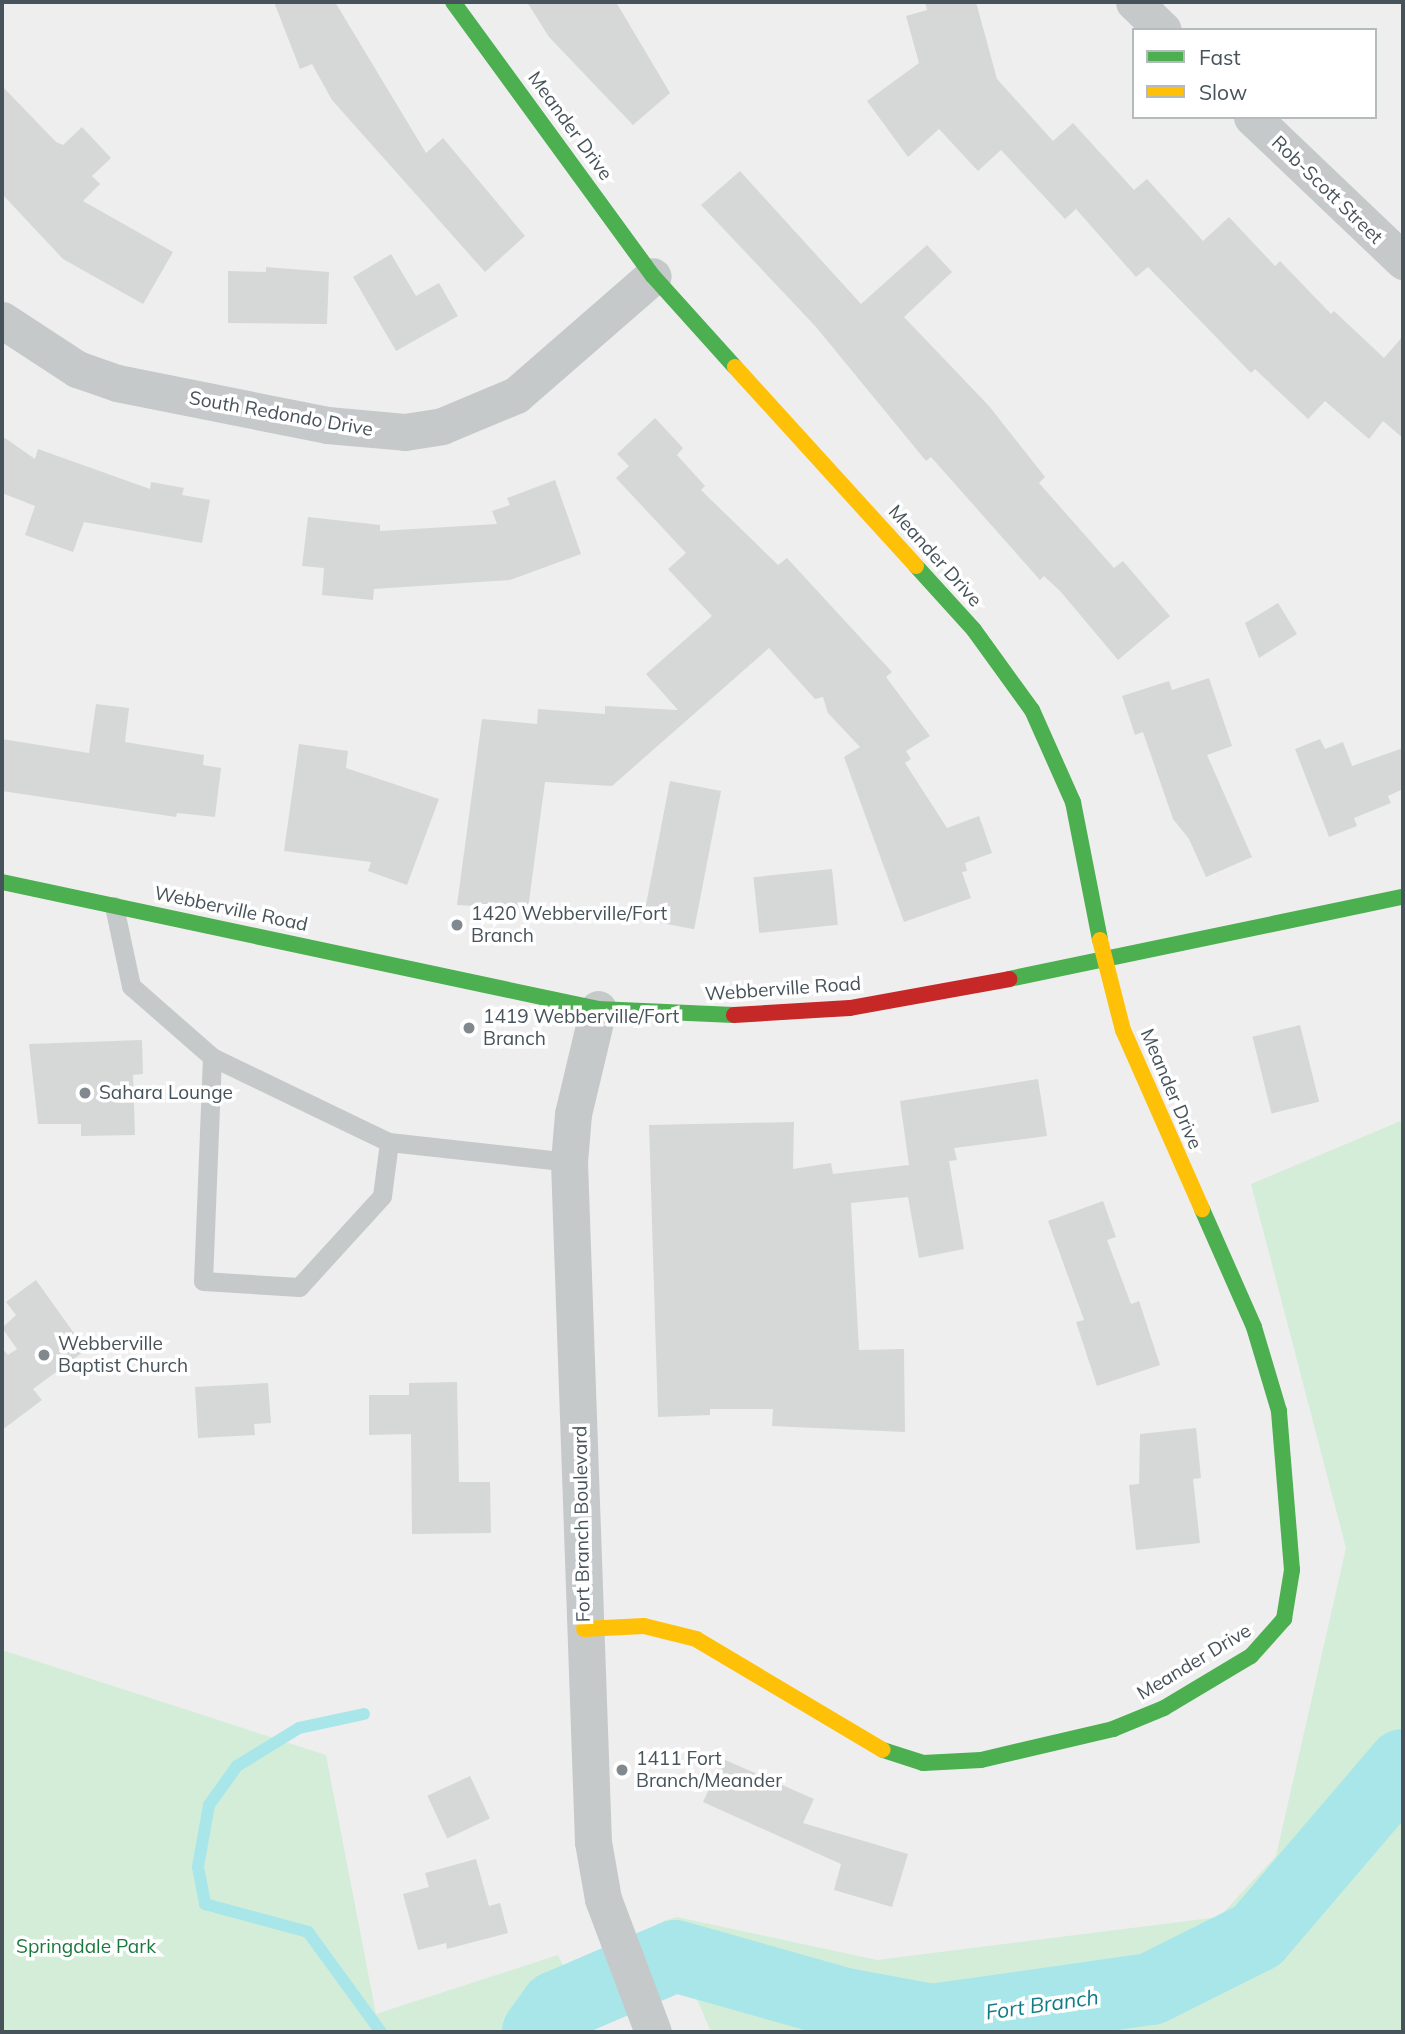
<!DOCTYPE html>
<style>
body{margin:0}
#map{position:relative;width:1405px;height:2034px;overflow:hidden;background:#efeeee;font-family:Mulish,sans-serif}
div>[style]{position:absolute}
.green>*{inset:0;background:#d3edd9}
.stream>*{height:12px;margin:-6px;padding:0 6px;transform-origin:6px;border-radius:6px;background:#a8e6ea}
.river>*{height:72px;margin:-36px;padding:0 36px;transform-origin:36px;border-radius:36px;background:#a8e6ea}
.building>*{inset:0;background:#d6d7d7;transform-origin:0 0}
.lane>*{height:19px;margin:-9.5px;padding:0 9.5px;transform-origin:9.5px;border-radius:9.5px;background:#c6c9ca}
.street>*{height:37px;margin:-18.5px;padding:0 18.5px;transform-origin:18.5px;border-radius:18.5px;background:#c6c9ca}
.fast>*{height:16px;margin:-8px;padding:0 8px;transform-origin:8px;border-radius:8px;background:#4caf50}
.slow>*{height:16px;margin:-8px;padding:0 8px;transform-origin:8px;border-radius:8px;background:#ffc107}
.jam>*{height:16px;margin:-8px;padding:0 8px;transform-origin:8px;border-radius:8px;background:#c62828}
.dots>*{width:19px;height:19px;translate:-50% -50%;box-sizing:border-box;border:4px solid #fff;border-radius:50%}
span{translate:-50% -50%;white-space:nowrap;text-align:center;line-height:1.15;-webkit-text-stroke:7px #fff;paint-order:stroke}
.street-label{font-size:19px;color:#46535a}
.poi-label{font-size:19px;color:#46535a}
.left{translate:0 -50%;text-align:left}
.park-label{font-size:19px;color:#19793c}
.water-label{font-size:21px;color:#107d86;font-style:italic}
.frame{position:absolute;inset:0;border:4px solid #46535a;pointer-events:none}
.legend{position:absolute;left:1132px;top:28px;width:245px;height:91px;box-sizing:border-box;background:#fff;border:2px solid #b5babd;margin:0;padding:9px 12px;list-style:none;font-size:21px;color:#46535a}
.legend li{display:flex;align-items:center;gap:14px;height:35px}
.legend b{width:35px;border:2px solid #b5babd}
</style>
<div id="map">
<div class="green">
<i style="clip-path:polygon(1403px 1120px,1403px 2032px,711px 2032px,663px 1921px,677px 1917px,877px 1960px,1219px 1917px,1276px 1856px,1346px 1548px,1251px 1184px)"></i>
<i style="clip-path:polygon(2px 1650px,326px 1755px,376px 2014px,558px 1955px,595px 2032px,2px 2032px)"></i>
</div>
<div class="stream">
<i style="left:364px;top:1714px;width:66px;rotate:167.8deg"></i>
<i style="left:299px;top:1728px;width:73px;rotate:148.5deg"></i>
<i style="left:237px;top:1766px;width:48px;rotate:125.7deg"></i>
<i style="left:209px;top:1805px;width:63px;rotate:100.1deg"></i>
<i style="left:198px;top:1867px;width:38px;rotate:79deg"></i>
<i style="left:205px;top:1904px;width:107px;rotate:15.2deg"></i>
<i style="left:308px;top:1932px;width:124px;rotate:53.9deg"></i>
</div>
<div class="river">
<i style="left:538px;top:2032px;width:31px;rotate:-54deg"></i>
<i style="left:556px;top:2007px;width:129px;rotate:-23.2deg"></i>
<i style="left:675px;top:1956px;width:177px;rotate:15.8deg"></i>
<i style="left:845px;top:2004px;width:88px;rotate:10.4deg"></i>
<i style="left:932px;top:2020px;width:221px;rotate:-8.1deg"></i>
<i style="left:1151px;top:1989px;width:119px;rotate:-26.6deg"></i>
<i style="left:1257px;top:1936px;width:225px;rotate:-49.5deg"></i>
</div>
<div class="building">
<i style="clip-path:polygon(274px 2px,335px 2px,426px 153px,443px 138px,525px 236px,485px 272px,332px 100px,312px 64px,300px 69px)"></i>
<i style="clip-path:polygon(527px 2px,616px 2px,670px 93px,633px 125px,549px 37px)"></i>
<i style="clip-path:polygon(925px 2px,976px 2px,997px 79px,1053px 141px,1073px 123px,1134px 190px,1147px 179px,1203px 241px,1229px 217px,1275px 266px,1280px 261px,1331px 314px,1334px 311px,1384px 358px,1403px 336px,1403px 438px,1383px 421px,1369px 439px,1325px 401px,1308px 419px,1255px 369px,1251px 373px,1148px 267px,1136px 277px,1076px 209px,1065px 219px,1001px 150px,978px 171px,939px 129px,908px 157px,867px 101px,919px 63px,906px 16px,927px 10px)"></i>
<i style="clip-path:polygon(2px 86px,56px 142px,63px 145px,82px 127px,111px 158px,92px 176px,100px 184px,83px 201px,173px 252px,143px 304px,63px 259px,2px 194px)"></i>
<i style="clip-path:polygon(740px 171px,861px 304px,927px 245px,952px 272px,904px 317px,989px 406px,1045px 477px,1039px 483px,1114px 568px,1123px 561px,1170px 616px,1118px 660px,1061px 592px,1044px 576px,1040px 580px,931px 457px,926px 461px,816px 327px,701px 205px)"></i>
<i style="clip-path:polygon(391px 254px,416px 296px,439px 283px,458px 316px,396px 351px,353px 277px)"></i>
<i style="clip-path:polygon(266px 267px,329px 272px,327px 324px,228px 323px,228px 271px,266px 272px)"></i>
<i style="clip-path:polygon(655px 418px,683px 448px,677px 455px,705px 486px,701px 490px,778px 565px,787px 558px,892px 672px,886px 677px,930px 736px,906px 751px,911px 759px,905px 763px,947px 828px,979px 816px,992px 853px,965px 863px,967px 871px,962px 872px,971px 898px,904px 922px,844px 757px,860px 747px,828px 713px,823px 697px,815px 699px,769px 648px,612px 786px,545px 782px,528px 909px,457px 905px,482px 719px,537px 724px,538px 709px,605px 714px,605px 706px,678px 710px,646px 674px,712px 616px,668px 569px,686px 553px,616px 478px,629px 466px,617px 454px)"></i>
<i style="clip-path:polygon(2px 436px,35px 459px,38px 449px,150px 489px,151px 482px,184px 488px,182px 495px,210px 500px,202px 543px,84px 522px,73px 552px,25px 535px,35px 506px,2px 493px)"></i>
<i style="clip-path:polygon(555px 480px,581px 554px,510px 580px,374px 589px,373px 600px,322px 595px,324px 568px,302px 566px,308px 517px,380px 525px,380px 531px,497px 524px,492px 511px,510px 505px,507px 498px)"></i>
<i style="clip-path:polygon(1278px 603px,1297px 634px,1259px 658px,1245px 623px)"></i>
<i style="clip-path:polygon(1209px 678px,1232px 746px,1207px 755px,1252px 857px,1206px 877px,1189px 839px,1173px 819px,1143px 732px,1135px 735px,1122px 696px,1169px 681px,1172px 690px)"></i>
<i style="clip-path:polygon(96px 704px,129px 708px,125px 742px,204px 755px,203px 765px,221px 768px,215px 817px,177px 813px,176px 817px,2px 791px,2px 739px,89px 753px)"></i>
<i style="clip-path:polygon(1320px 739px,1325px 749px,1343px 742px,1352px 766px,1403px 748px,1403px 789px,1388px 796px,1391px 803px,1354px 818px,1357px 826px,1329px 837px,1295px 749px)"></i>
<i style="clip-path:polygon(299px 744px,348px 751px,346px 768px,439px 799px,407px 885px,368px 871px,371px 862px,284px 851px)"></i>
<i style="left:670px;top:781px;width:52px;height:141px;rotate:11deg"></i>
<i style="left:832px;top:869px;width:56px;height:79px;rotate:84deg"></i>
<i style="left:1300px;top:1025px;width:79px;height:49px;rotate:76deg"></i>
<i style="clip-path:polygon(142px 1040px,143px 1074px,133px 1075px,135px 1135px,81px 1136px,81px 1124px,38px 1124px,29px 1044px)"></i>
<i style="clip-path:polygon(1038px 1079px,1047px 1136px,954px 1148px,957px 1160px,949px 1161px,964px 1249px,919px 1258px,908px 1197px,851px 1203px,859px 1350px,904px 1349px,905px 1432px,772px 1426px,773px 1409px,710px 1409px,710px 1415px,658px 1417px,649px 1125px,794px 1122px,793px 1169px,831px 1163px,833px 1174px,909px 1165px,900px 1101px)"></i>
<i style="clip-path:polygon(1103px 1201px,1116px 1237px,1107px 1240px,1131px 1304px,1139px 1301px,1160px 1365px,1097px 1386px,1076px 1322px,1084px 1320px,1048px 1221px)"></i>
<i style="clip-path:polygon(36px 1280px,86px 1350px,33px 1389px,42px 1400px,2px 1430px,2px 1348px,8px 1355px,17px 1349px,2px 1328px,16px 1315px,6px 1302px)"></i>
<i style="clip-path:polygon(457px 1382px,459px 1482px,490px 1482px,491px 1533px,412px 1534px,411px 1434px,369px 1435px,369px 1395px,409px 1395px,409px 1383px)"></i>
<i style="clip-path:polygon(268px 1383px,271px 1423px,254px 1424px,255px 1435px,198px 1438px,195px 1387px)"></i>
<i style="clip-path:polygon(1196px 1428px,1201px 1478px,1193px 1479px,1200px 1543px,1136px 1550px,1129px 1485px,1139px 1484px,1140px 1434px)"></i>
<i style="clip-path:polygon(723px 1759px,814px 1799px,803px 1823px,908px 1854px,892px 1907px,834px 1890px,841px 1864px,703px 1802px)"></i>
<i style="left:470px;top:1776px;width:47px;height:47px;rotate:65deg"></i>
<i style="clip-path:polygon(476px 1859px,489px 1906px,500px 1903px,508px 1933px,447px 1949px,446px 1943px,418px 1950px,403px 1894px,429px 1887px,425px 1873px)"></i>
</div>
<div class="lane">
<i style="left:114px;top:906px;width:82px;rotate:78deg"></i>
<i style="left:131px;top:986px;width:108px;rotate:41.2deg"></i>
<i style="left:212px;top:1057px;width:196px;rotate:25.7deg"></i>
<i style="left:389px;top:1142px;width:181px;rotate:6.3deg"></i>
<i style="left:212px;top:1057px;width:224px;rotate:92.3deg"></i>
<i style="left:203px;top:1281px;width:96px;rotate:3.6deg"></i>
<i style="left:299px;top:1287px;width:123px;rotate:-47.6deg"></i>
<i style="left:382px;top:1196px;width:54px;rotate:-82.6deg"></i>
</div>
<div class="street">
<i style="left:1134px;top:2px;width:40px;rotate:44deg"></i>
<i style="left:1252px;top:117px;width:209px;rotate:43.6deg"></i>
<i style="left:2px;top:320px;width:90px;rotate:33.2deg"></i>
<i style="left:77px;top:369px;width:42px;rotate:19.3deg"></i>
<i style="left:117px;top:383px;width:214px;rotate:11.3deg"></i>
<i style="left:327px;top:425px;width:78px;rotate:5.1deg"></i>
<i style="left:405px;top:432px;width:37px;rotate:-9deg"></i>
<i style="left:442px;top:426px;width:80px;rotate:-22.7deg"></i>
<i style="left:516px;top:395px;width:181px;rotate:-41deg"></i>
<i style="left:598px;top:1009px;width:108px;rotate:103.4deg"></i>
<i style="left:573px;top:1114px;width:48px;rotate:94.8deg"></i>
<i style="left:569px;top:1162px;width:680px;rotate:87.98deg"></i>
<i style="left:593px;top:1842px;width:58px;rotate:80deg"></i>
<i style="left:603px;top:1899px;width:142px;rotate:69.4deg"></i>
</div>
<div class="fast">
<i style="left:453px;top:2px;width:339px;rotate:53.9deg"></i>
<i style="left:653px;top:276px;width:122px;rotate:48deg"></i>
<i style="left:916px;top:566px;width:86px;rotate:47.8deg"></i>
<i style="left:974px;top:630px;width:99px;rotate:54.1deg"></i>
<i style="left:1032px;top:710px;width:101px;rotate:66deg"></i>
<i style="left:1073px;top:802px;width:141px;rotate:78.9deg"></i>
<i style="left:2px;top:882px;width:609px;rotate:12.03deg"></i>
<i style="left:598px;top:1009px;width:136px;rotate:2.5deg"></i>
<i style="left:1009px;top:979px;width:402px;rotate:-11.8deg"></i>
<i style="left:883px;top:1750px;width:42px;rotate:18deg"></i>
<i style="left:923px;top:1763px;width:58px;rotate:-3deg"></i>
<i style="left:981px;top:1760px;width:136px;rotate:-13.2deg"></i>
<i style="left:1113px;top:1729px;width:55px;rotate:-22.4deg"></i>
<i style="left:1164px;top:1708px;width:101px;rotate:-30.9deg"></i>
<i style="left:1251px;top:1656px;width:50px;rotate:-48.3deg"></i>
<i style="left:1284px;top:1619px;width:50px;rotate:-80.7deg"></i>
<i style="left:1292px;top:1570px;width:160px;rotate:-94.7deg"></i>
<i style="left:1279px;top:1411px;width:88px;rotate:-106.6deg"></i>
<i style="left:1254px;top:1327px;width:129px;rotate:-113.8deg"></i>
</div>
<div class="slow">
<i style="left:735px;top:367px;width:269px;rotate:47.7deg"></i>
<i style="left:1100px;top:940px;width:93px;rotate:75.7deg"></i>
<i style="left:1123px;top:1030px;width:196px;rotate:66.2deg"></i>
<i style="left:584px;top:1629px;width:60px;rotate:-2.9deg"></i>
<i style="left:644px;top:1626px;width:54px;rotate:14deg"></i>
<i style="left:696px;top:1639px;width:217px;rotate:30.7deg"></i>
</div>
<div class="jam">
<i style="left:734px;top:1015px;width:116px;rotate:-3.5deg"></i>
<i style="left:850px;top:1008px;width:162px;rotate:-10.3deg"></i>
</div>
<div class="dots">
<i style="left:457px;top:925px;background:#81898e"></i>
<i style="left:469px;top:1028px;background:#81898e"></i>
<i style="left:85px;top:1093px;background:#81898e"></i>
<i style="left:44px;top:1355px;background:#81898e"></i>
<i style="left:622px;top:1770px;background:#81898e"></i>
</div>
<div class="street-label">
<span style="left:570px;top:126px;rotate:54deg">Meander Drive</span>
<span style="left:1327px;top:190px;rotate:44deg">Rob-Scott Street</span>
<span style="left:281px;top:414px;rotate:10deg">South Redondo Drive</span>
<span style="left:935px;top:556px;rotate:48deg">Meander Drive</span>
<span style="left:231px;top:909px;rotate:12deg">Webberville Road</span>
<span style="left:783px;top:989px;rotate:-4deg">Webberville Road</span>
<span style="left:1171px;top:1089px;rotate:67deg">Meander Drive</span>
<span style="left:582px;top:1524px;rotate:-91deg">Fort Branch Boulevard</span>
<span style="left:1194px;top:1662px;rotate:-31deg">Meander Drive</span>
</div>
<div class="poi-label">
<span class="left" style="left:471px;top:925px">1420 Webberville/Fort<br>Branch</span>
<span class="left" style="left:483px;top:1028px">1419 Webberville/Fort<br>Branch</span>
<span class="left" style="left:99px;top:1093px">Sahara Lounge</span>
<span class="left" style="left:58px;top:1355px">Webberville<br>Baptist Church</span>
<span class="left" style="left:636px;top:1770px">1411 Fort<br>Branch/Meander</span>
</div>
<div class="park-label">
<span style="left:86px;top:1947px">Springdale Park</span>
</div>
<div class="water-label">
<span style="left:1042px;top:2004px;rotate:-8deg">Fort Branch</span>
</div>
<div class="frame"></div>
<ul class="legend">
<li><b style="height:9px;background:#4caf50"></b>Fast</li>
<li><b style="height:9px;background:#ffc107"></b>Slow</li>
</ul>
</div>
